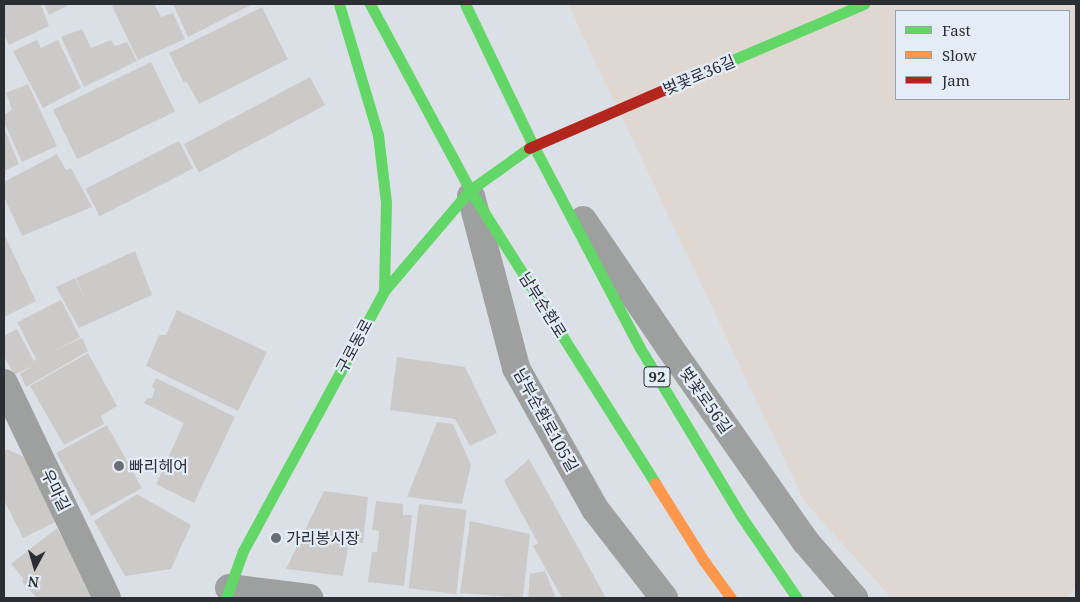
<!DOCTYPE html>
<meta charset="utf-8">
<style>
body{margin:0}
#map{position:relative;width:1080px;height:602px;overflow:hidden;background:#dbe0e6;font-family:"Noto Serif","Noto Sans KR",serif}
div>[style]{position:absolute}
.industrial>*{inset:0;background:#dfd8d2}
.building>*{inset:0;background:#cccac8;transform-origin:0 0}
.street>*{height:28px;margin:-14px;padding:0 14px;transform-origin:14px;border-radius:14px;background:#9e9f9f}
.fast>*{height:11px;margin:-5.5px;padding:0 5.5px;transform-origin:5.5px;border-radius:5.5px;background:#63d668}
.slow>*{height:11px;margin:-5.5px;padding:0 5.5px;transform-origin:5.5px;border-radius:5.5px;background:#ff974d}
.jam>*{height:11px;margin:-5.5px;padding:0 5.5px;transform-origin:5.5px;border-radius:5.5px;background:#b3261e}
.dots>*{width:14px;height:14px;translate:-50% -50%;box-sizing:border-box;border:2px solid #e4edf7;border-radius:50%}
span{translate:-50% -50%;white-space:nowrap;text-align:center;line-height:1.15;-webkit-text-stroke:4.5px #e4edf7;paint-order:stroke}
.shield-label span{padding:1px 4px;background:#e4edf7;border:1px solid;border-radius:4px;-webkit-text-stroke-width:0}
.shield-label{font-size:15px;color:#2b2e32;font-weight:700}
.street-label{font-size:16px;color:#2b2e32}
.poi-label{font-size:16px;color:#2b2e32}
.left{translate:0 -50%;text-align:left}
.frame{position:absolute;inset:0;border:5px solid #2b2e32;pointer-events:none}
.legend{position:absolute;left:895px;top:10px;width:175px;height:90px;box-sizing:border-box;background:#e4edf7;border:1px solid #9aa1a8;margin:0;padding:6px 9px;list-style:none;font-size:15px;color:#2b2e32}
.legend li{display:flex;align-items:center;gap:10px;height:25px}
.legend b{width:25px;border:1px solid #9aa1a8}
.north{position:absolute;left:10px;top:542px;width:50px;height:50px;-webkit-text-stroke:4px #e4edf7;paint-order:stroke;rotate:186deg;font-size:14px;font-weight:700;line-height:20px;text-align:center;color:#2b2e32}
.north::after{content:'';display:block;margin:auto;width:18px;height:22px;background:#2b2e32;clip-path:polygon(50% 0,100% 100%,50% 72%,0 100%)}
</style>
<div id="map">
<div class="industrial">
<i style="clip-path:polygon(evenodd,568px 4px,1076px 4px,1076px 589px,1064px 598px,891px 598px,804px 501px,568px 4px,896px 11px,1069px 11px,1069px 99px,896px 99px,896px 11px)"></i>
</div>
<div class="building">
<i style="clip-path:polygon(4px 4px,41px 4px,49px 26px,9px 45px,4px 34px)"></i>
<i style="clip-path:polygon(44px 4px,66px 4px,67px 6px,49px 15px)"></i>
<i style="clip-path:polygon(117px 4px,154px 4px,161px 17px,173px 13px,185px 39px,138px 60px,112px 6px)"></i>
<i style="clip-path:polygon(173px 4px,253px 4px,188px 37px)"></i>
<i style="clip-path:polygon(262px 7px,288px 59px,199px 104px,187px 82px,184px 83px,169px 53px)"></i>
<i style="clip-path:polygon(82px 29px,91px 48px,111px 40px,115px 46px,127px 42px,137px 61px,84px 87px,61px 37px)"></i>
<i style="clip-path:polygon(37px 40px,41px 48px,58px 40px,81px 88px,43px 108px,13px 51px)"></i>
<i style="left:151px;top:62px;width:55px;height:109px;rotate:64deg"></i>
<i style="left:310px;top:77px;width:32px;height:143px;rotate:62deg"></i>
<i style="clip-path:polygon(28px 84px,57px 146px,22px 162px,4px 122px,4px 115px,12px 110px,6px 93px)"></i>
<i style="clip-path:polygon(4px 128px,19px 164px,4px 171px)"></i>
<i style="left:179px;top:141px;width:31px;height:105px;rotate:63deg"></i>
<i style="clip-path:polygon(57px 154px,66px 170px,71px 168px,92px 207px,22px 236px,4px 197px,4px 182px)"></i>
<i style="clip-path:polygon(4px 234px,36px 301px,4px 317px)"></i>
<i style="clip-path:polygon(135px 251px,152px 295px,79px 328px,56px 287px,75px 278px,85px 299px,76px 278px)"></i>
<i style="left:61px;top:300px;width:42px;height:49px;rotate:63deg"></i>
<i style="clip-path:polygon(177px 310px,267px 352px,238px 411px,146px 366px,159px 335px,166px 335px)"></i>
<i style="clip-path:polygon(17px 329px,36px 365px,34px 360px,82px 338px,88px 351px,26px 387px,20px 374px,32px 366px,14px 375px,4px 356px,4px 336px)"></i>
<i style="clip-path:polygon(88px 353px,117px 406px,101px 416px,104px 424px,64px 445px,30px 386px)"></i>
<i style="clip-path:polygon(397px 357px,465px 367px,497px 433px,470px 446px,455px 419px,390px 410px)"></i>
<i style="clip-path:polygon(156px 378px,235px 417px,194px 503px,156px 484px,184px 423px,144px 403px,147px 398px,152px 398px,155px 389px,152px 387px)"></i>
<i style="clip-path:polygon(437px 422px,453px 424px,471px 465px,462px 504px,407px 497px)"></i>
<i style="left:107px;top:425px;width:72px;height:58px;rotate:61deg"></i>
<i style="clip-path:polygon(7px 449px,32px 461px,61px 519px,23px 538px,4px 500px,4px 452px)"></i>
<i style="clip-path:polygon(529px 459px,606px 598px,562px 598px,533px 546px,538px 543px,504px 481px)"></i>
<i style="clip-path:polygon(324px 491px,368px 497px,363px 543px,349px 542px,343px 576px,286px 569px)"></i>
<i style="clip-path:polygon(137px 494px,191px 525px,171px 569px,125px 576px,94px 521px)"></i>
<i style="clip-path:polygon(376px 501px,403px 504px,403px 515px,412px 515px,404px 586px,368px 582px,372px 552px,377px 552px,379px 534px,379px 531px,372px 530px)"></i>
<i style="left:419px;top:504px;width:48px;height:85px;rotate:7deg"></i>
<i style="clip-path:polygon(470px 521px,530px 534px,523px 598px,460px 593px)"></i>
<i style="clip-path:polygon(57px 528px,95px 598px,37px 598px,22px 582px,23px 578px,11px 564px)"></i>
<i style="clip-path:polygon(545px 571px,556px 598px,528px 598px,530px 574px)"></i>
</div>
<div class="street">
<i style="left:471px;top:196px;width:178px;rotate:75.3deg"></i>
<i style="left:516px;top:368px;width:162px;rotate:60.7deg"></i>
<i style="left:595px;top:509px;width:113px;rotate:52.2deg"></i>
<i style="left:583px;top:220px;width:155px;rotate:55.8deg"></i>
<i style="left:670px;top:348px;width:237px;rotate:55deg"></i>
<i style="left:806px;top:542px;width:74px;rotate:49.4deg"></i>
<i style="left:4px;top:383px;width:238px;rotate:64.4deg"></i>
<i style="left:229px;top:588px;width:81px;rotate:7.1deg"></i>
</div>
<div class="fast">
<i style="left:339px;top:4px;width:137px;rotate:73.4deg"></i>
<i style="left:378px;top:135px;width:67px;rotate:83.2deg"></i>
<i style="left:386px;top:202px;width:89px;rotate:91.3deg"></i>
<i style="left:370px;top:4px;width:211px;rotate:61.7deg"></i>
<i style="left:470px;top:190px;width:347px;rotate:57.7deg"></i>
<i style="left:465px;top:4px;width:157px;rotate:64.3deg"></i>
<i style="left:533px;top:145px;width:229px;rotate:62.2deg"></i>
<i style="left:640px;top:348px;width:196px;rotate:59deg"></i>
<i style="left:741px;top:516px;width:99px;rotate:55.7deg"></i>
<i style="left:695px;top:76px;width:184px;rotate:-23.1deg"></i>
<i style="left:226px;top:598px;width:50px;rotate:-70.1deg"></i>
<i style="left:243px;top:551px;width:296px;rotate:-61.5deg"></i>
<i style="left:384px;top:291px;width:133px;rotate:-49.6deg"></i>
<i style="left:470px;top:190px;width:72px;rotate:-35.4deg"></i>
</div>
<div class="slow">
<i style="left:655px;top:483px;width:92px;rotate:57.9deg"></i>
<i style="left:704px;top:561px;width:46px;rotate:53.9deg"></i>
</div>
<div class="jam">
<i style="left:529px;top:148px;width:181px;rotate:-23.4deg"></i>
</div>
<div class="dots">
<i style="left:119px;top:466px;background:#696c71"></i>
<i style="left:276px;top:538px;background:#696c71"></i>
</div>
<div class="shield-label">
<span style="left:657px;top:377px">92</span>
</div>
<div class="street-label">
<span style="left:699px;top:75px;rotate:-23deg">벚꽃로36길</span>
<span style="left:543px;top:305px;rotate:58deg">남부순환로</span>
<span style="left:354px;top:346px;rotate:-62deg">구로동로</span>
<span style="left:706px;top:400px;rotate:55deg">벚꽃로56길</span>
<span style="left:546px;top:420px;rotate:61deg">남부순환로105길</span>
<span style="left:56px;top:490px;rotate:64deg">우마길</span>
</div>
<div class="poi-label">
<span class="left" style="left:129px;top:466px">빠리헤어</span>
<span class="left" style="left:286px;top:538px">가리봉시장</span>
</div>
<div class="frame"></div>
<ul class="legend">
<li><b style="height:6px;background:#63d668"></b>Fast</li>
<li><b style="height:6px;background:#ff974d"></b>Slow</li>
<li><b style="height:6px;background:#b3261e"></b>Jam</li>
</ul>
<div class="north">N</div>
</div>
